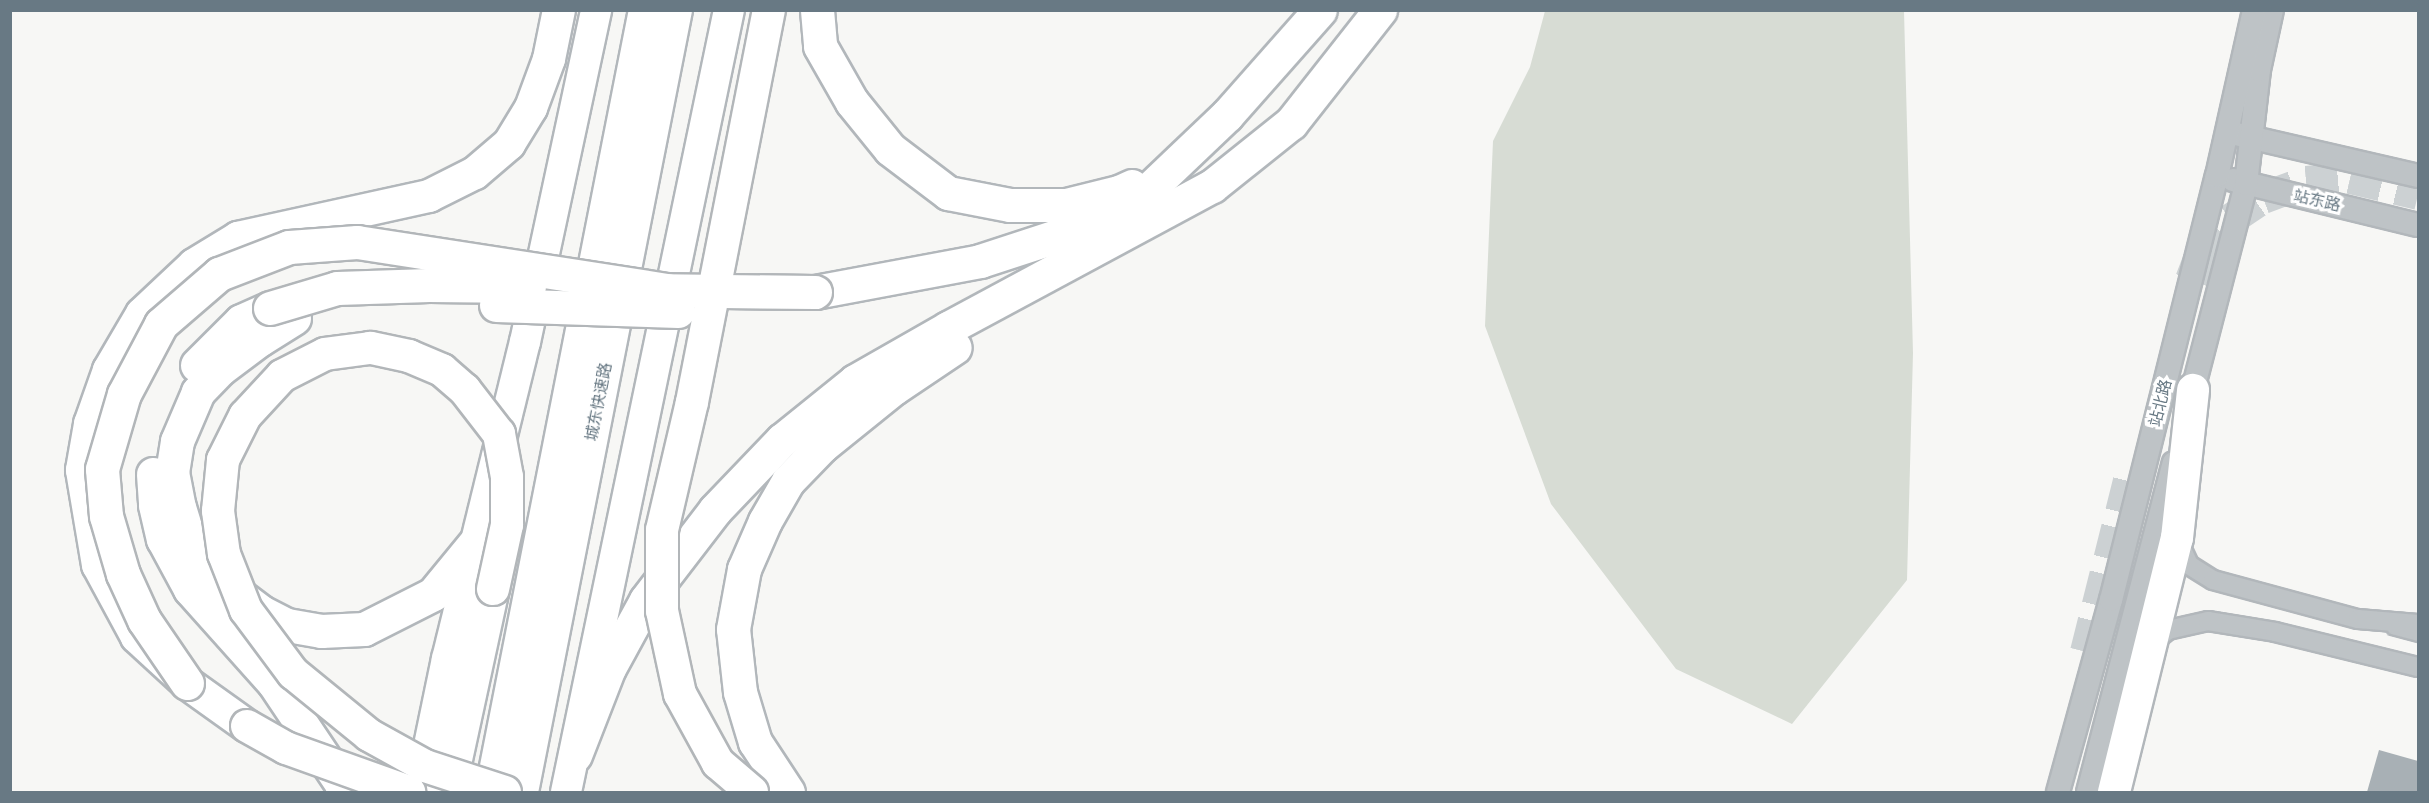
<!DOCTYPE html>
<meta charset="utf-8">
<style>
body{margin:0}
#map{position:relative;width:2429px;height:803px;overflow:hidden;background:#f7f7f5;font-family:Arial,"Noto Sans SC",sans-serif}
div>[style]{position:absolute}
.green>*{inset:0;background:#d7dcd4}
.building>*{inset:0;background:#a8b0b5}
.trunk-tunnel>*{height:32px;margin-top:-16px;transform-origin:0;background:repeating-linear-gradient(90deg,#ccd1d3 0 32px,transparent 0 48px)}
.roads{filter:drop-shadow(2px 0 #b2b7bb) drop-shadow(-2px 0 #b2b7bb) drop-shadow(0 2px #b2b7bb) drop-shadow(0 -2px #b2b7bb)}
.service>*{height:9px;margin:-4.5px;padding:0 4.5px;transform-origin:4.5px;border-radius:4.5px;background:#bec3c6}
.minor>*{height:18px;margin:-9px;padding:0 9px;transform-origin:9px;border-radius:9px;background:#bec3c6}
.tertiary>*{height:22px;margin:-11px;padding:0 11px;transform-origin:11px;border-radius:11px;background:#bec3c6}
.primary>*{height:30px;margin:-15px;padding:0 15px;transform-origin:15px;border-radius:15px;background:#fff}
.trunk>*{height:32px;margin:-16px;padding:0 16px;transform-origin:16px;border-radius:16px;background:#fff}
.motorway>*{height:33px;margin:-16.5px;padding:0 16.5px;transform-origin:16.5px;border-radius:16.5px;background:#fff}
.bridges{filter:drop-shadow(2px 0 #b2b6b9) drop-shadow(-2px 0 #b2b6b9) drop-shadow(0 2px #b2b6b9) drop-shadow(0 -2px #b2b6b9)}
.trunk-bridge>*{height:32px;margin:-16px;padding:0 16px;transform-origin:16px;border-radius:16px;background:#fff}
.motorway-bridge>*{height:33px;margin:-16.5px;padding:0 16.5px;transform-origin:16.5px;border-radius:16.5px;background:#fff}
span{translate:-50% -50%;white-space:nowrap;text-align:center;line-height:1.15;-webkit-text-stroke:6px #fff;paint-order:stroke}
.street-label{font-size:16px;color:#687984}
.frame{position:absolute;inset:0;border:12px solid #687984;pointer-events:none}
</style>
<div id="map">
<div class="green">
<i style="clip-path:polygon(1545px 11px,1904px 11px,1913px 353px,1907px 580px,1792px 724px,1676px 669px,1551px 504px,1485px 326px,1493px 141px,1530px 67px)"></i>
</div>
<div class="building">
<i style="clip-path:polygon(2379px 750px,2418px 761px,2418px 792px,2367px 792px)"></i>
</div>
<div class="trunk-tunnel">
<i style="left:2191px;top:280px;width:26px;rotate:-69deg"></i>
<i style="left:2200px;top:256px;width:47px;rotate:-50.2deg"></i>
<i style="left:2230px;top:220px;width:40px;rotate:-34deg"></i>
<i style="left:2263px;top:198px;width:46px;rotate:-20.4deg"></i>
<i style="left:2306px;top:182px;width:44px;rotate:-5.2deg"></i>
<i style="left:2350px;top:178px;width:70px;rotate:13.2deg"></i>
<i style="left:2086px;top:652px;width:185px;rotate:-75.9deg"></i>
</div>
<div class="roads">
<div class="service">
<i style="left:2392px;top:629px;width:27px;rotate:15deg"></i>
</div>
<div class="minor">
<i style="left:2178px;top:541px;width:26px;rotate:65deg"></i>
<i style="left:2189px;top:565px;width:28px;rotate:32deg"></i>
<i style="left:2213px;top:580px;width:150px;rotate:15.1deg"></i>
<i style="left:2358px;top:619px;width:60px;rotate:4.8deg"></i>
<i style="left:2152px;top:643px;width:21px;rotate:-39deg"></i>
<i style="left:2168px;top:630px;width:41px;rotate:-12.7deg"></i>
<i style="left:2208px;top:621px;width:68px;rotate:9.3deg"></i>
<i style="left:2275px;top:632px;width:147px;rotate:13.8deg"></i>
</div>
<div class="tertiary">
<i style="left:2236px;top:134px;width:187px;rotate:13deg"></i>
<i style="left:2233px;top:180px;width:190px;rotate:13.7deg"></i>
<i style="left:2189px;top:405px;width:228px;rotate:-75.5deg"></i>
<i style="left:2246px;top:184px;width:115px;rotate:-83.5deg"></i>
<i style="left:2259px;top:70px;width:61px;rotate:-77.8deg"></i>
<i style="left:2058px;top:792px;width:199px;rotate:-74.6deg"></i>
<i style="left:2111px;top:600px;width:437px;rotate:-76deg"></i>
<i style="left:2217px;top:176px;width:170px;rotate:-77.4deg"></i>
<i style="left:2088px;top:792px;width:340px;rotate:-75.4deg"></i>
</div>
<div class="primary">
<i style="left:420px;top:789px;width:133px;rotate:-78.3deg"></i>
<i style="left:447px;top:659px;width:326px;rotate:-76.2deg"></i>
<i style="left:525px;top:342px;width:340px;rotate:-77.9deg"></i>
<i style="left:566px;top:792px;width:799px;rotate:-78.23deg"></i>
</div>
<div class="trunk">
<i style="left:247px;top:726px;width:74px;rotate:-144.4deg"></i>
<i style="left:187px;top:683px;width:68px;rotate:-137.4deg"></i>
<i style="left:137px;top:637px;width:82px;rotate:-118.4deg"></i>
<i style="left:98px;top:565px;width:96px;rotate:-99.6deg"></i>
<i style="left:82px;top:470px;width:47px;rotate:-80.1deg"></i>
<i style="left:90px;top:424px;width:57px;rotate:-70.6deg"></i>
<i style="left:109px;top:370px;width:65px;rotate:-59.5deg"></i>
<i style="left:142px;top:314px;width:71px;rotate:-43.3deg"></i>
<i style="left:194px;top:265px;width:52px;rotate:-31.5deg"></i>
<i style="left:238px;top:238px;width:196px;rotate:-12.4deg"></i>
<i style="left:429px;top:196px;width:51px;rotate:-26.6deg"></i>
<i style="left:475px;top:173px;width:45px;rotate:-40.5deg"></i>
<i style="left:509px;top:144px;width:42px;rotate:-58.6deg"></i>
<i style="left:531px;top:108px;width:52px;rotate:-69.8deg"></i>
<i style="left:549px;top:59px;width:50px;rotate:-78.5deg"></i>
<i style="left:449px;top:792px;width:208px;rotate:-77.8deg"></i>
<i style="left:491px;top:792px;width:797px;rotate:-78.86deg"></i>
<i style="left:522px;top:792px;width:797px;rotate:-78.86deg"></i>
<i style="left:2114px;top:792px;width:262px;rotate:-76.1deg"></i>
<i style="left:2177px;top:538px;width:149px;rotate:-83.8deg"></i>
</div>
<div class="motorway">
<i style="left:817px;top:10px;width:36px;rotate:85deg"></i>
<i style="left:820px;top:46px;width:64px;rotate:60.3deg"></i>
<i style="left:852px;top:102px;width:60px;rotate:51deg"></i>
<i style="left:890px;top:149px;width:73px;rotate:37.2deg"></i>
<i style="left:948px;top:193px;width:63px;rotate:11deg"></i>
<i style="left:1010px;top:205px;width:56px"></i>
<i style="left:1066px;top:205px;width:55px;rotate:-13.8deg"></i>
<i style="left:1119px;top:192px;width:14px;rotate:-25deg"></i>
<i style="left:815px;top:292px;width:168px;rotate:-10.6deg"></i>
<i style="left:980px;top:261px;width:116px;rotate:-18.1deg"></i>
<i style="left:1090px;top:225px;width:61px;rotate:-29.5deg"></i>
<i style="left:1143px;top:195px;width:116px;rotate:-43.6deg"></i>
<i style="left:1227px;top:115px;width:140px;rotate:-48.5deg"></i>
<i style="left:294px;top:318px;width:40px;rotate:148deg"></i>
<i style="left:260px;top:339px;width:50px;rotate:143.1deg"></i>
<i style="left:220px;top:369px;width:32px;rotate:134deg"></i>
<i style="left:198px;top:392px;width:53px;rotate:113.2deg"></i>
<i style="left:177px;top:441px;width:31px;rotate:99deg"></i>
<i style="left:172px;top:472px;width:36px;rotate:79deg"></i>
<i style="left:179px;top:507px;width:34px;rotate:73deg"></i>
<i style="left:189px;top:539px;width:62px;rotate:50.9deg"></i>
<i style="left:228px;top:587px;width:41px;rotate:37.1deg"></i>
<i style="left:261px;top:612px;width:29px;rotate:27deg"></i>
<i style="left:287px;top:625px;width:35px;rotate:10deg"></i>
<i style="left:321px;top:631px;width:43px;rotate:-2.7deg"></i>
<i style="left:364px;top:629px;width:77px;rotate:-26.9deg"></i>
<i style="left:433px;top:594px;width:65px;rotate:-50.6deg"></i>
<i style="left:197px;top:365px;width:62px;rotate:-45deg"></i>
<i style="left:241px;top:321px;width:32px;rotate:-24deg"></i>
<i style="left:153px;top:474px;width:31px;rotate:86deg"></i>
<i style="left:155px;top:505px;width:35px;rotate:77deg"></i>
<i style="left:163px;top:539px;width:57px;rotate:61.6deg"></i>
<i style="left:190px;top:589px;width:126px;rotate:48.2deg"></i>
<i style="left:274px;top:683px;width:120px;rotate:56.2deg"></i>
<i style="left:341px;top:783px;width:9px;rotate:72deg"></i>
<i style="left:575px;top:755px;width:93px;rotate:-68.7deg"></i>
<i style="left:609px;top:668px;width:77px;rotate:-61.4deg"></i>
<i style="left:646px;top:600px;width:113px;rotate:-52.5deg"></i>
<i style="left:715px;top:510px;width:97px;rotate:-46.3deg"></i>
<i style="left:782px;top:440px;width:94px;rotate:-38.9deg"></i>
<i style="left:855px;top:381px;width:107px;rotate:-29.7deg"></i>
<i style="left:948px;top:328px;width:300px;rotate:-28.3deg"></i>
<i style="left:1212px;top:186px;width:101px;rotate:-38.6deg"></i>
<i style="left:1291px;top:123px;width:144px;rotate:-51.8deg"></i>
<i style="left:788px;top:792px;width:60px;rotate:-123.4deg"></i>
<i style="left:755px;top:742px;width:52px;rotate:-106.7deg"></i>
<i style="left:740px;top:692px;width:63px;rotate:-96.3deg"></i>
<i style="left:733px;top:629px;width:61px;rotate:-79.6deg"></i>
<i style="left:744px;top:569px;width:52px;rotate:-66.4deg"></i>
<i style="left:765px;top:521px;width:46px;rotate:-60.1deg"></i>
<i style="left:788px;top:481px;width:49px;rotate:-45.8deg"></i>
<i style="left:822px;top:446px;width:92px;rotate:-38.9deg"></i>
<i style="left:894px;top:388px;width:73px;rotate:-33.9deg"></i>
</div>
</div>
<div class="bridges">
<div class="trunk-bridge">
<i style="left:493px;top:589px;width:66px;rotate:-77.7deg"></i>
<i style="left:507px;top:525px;width:48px;rotate:-90deg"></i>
<i style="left:507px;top:477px;width:44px;rotate:-100.5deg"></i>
<i style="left:499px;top:434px;width:56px;rotate:-127.7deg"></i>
<i style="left:465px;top:390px;width:30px;rotate:-139deg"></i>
<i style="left:442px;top:370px;width:36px;rotate:-157deg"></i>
<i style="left:409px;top:356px;width:40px;rotate:-168deg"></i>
<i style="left:370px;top:348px;width:45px;rotate:172.4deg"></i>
<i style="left:325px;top:354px;width:48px;rotate:152.9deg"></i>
<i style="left:282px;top:376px;width:54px;rotate:132.8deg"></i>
<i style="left:245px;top:416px;width:49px;rotate:116.6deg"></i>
<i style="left:223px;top:460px;width:51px;rotate:95.6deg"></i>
<i style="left:218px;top:511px;width:43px;rotate:82.1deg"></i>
<i style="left:224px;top:554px;width:60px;rotate:68.6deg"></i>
<i style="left:246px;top:610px;width:79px;rotate:53.3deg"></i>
<i style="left:293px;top:673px;width:98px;rotate:39.2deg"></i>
<i style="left:369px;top:735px;width:64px;rotate:29deg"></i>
<i style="left:425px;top:766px;width:84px;rotate:18deg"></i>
<i style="left:247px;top:726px;width:45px;rotate:29.4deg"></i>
<i style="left:286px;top:748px;width:131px;rotate:19.7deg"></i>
<i style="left:752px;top:792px;width:45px;rotate:-139.5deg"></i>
<i style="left:718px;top:763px;width:79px;rotate:-118.8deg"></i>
<i style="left:680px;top:694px;width:85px;rotate:-102.2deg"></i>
<i style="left:662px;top:611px;width:81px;rotate:-90deg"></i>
<i style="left:662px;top:530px;width:131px;rotate:-76.8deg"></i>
<i style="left:692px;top:402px;width:399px;rotate:-78.9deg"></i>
</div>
<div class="motorway-bridge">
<i style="left:646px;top:290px;width:169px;rotate:0.7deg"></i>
<i style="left:496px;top:305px;width:182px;rotate:1.9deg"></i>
<i style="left:270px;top:308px;width:70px;rotate:-16.6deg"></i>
<i style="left:337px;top:288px;width:92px;rotate:-1.9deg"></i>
<i style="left:429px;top:285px;width:100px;rotate:0.6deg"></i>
<i style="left:187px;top:683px;width:76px;rotate:-124.3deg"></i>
<i style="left:144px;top:620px;width:51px;rotate:-114.5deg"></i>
<i style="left:123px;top:574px;width:60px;rotate:-106.3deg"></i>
<i style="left:106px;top:516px;width:47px;rotate:-94.9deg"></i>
<i style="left:102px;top:469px;width:78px;rotate:-73.7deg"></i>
<i style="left:124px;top:394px;width:79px;rotate:-62.1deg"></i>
<i style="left:161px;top:324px;width:77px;rotate:-40.8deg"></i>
<i style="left:219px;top:274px;width:75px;rotate:-21.1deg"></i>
<i style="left:289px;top:247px;width:68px;rotate:-4.2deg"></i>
<i style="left:357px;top:242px;width:315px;rotate:8.8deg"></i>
</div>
</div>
<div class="street-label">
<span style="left:2317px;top:201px;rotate:13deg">站东路</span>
<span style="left:599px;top:402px;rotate:-79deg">城东快速路</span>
<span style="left:2161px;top:403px;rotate:-76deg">站北路</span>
</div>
<div class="frame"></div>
</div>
